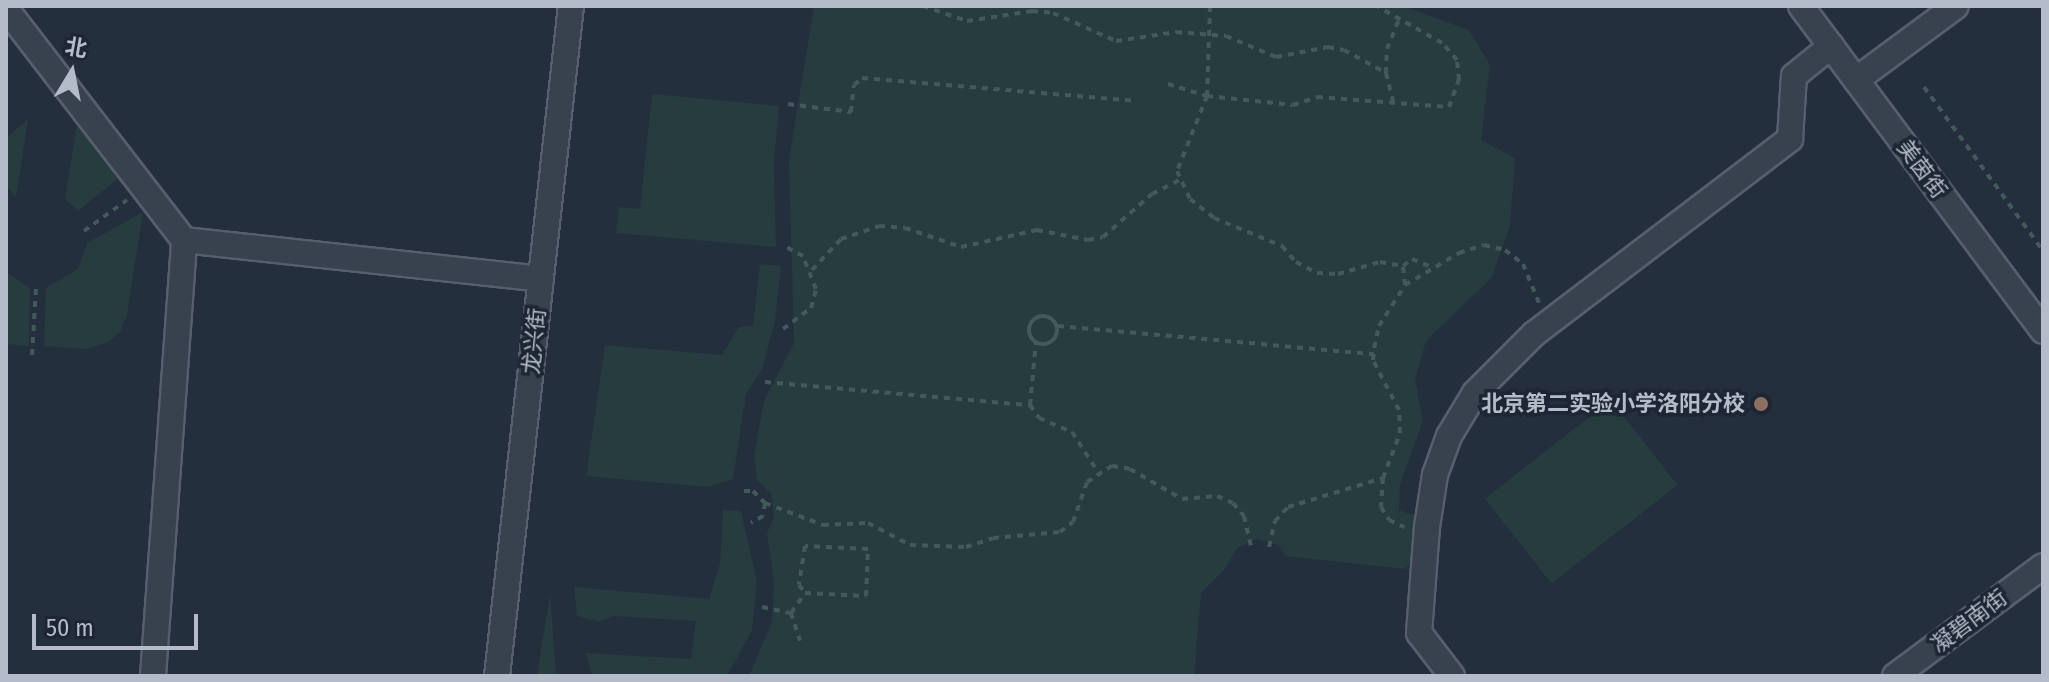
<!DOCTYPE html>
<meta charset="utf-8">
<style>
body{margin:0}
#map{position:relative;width:2049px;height:682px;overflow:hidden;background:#242f3e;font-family:"Fira Sans Condensed","Noto Sans SC",sans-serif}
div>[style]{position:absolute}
.green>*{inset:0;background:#263c3f;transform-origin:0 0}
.path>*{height:4px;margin-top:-2px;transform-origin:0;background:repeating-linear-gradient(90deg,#44595c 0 6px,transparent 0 12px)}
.path>.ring{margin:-2px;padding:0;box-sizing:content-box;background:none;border:4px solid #44595c;border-radius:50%}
.roads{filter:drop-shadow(2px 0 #565f6c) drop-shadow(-2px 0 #565f6c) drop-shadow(0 2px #565f6c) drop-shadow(0 -2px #565f6c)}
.minor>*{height:24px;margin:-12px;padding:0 12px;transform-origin:12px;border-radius:12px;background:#38414e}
.dots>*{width:22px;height:22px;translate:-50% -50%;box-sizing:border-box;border:4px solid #1d2633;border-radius:50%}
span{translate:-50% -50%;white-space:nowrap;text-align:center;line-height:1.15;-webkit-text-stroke:7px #1d2633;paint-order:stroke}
.street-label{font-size:22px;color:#b4bcc9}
.poi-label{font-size:22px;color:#b4bcc9;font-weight:700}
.right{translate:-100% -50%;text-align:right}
.frame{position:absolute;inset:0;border:8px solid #b4bcc9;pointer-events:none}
.north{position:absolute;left:32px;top:32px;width:80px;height:80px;-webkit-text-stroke:6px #1d2633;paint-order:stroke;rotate:10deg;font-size:22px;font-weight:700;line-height:32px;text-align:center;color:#b4bcc9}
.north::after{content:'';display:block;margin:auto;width:28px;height:36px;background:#b4bcc9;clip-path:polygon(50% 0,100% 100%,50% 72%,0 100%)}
.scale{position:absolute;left:32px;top:614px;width:166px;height:36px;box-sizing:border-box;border:4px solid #b4bcc9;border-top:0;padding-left:10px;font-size:24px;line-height:28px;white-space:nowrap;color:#b4bcc9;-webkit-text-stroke:6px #1d2633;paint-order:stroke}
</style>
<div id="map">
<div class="green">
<i style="clip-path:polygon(814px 6px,1403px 6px,1469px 30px,1490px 65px,1481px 140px,1515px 158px,1510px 226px,1492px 277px,1426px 341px,1415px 379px,1423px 421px,1400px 484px,1399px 510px,1416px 516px,1413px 561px,1405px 569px,1285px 556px,1279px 545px,1257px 539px,1237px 548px,1224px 570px,1201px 593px,1194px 676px,749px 676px,772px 622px,774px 583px,767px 533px,774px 518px,771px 493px,757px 480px,754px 456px,764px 401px,794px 343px,789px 160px)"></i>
<i style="clip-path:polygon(652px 94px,779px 106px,774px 162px,776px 247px,616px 233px,619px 207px,640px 209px)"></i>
<i style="clip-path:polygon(28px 119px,16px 197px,6px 186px,6px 138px)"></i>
<i style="clip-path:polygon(77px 124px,119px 178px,78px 211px,65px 199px)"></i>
<i style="clip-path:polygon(143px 212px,127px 314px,120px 332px,107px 343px,85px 349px,44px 346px,46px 288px,78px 269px,87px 243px)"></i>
<i style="clip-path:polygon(760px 264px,781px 266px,775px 320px,763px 367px,746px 394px,733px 479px,708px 487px,586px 476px,605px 345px,722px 355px,739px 327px,753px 326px)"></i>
<i style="clip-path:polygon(6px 272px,30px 288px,29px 346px,6px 344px)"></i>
<i style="left:1611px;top:400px;width:108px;height:160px;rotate:52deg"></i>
<i style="clip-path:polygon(723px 510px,741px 511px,757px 581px,752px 630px,727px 676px,592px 676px,586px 653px,691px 659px,696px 621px,613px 616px,598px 622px,577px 616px,574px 587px,709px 599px,720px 564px)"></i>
<i style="clip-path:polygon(550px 594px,556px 676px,537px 676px)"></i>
</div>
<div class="path">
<i style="left:923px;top:6px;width:46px;rotate:18.8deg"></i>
<i style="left:967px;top:21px;width:66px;rotate:-8.7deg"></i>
<i style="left:1032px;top:11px;width:21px;rotate:5deg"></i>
<i style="left:1053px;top:13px;width:69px;rotate:24deg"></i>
<i style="left:1116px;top:41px;width:61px;rotate:-8.5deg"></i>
<i style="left:1176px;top:32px;width:50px;rotate:4.6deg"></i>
<i style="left:1226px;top:36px;width:54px;rotate:22.8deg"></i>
<i style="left:1276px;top:57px;width:53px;rotate:-10.9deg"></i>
<i style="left:1328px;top:47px;width:16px;rotate:11deg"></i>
<i style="left:1344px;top:50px;width:48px;rotate:28.7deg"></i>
<i style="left:1386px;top:73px;width:33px;rotate:76deg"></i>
<i style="left:1210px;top:6px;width:90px;rotate:91.9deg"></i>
<i style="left:1207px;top:96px;width:81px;rotate:111.8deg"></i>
<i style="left:1177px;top:171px;width:31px;rotate:65deg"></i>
<i style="left:1190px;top:199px;width:31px;rotate:38deg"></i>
<i style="left:1214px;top:218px;width:74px;rotate:22.4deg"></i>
<i style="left:1282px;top:246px;width:21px;rotate:49deg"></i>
<i style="left:1296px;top:262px;width:24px;rotate:28deg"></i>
<i style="left:1317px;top:273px;width:21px;rotate:3deg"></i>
<i style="left:1338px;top:274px;width:44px;rotate:-15.9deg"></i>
<i style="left:1380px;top:262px;width:23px;rotate:10deg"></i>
<i style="left:1386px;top:73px;width:24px;rotate:-88deg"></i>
<i style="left:1387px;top:49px;width:35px;rotate:-68deg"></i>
<i style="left:1168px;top:84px;width:41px;rotate:17.1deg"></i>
<i style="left:1207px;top:96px;width:86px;rotate:6deg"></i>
<i style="left:1293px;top:105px;width:25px;rotate:-18deg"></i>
<i style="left:1317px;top:97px;width:132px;rotate:4.3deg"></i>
<i style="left:1449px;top:107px;width:29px;rotate:-70deg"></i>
<i style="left:1459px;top:80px;width:20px;rotate:-96deg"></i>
<i style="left:1457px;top:60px;width:23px;rotate:-131deg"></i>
<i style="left:1442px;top:43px;width:75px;rotate:-150.4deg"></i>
<i style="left:1924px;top:87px;width:203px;rotate:54deg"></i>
<i style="left:788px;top:104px;width:64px;rotate:7.2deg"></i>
<i style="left:851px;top:112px;width:27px;rotate:-84deg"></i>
<i style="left:854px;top:85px;width:11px;rotate:-41deg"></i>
<i style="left:862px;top:78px;width:273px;rotate:4.8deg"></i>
<i style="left:6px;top:204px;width:1px;rotate:45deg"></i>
<i style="left:84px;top:231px;width:53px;rotate:-35.8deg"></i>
<i style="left:812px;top:270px;width:42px;rotate:-46.9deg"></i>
<i style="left:841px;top:239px;width:40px;rotate:-18.9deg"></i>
<i style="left:879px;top:226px;width:26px;rotate:4deg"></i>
<i style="left:905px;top:228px;width:59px;rotate:18.7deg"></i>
<i style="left:961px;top:247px;width:78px;rotate:-12.6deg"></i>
<i style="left:1037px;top:230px;width:52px;rotate:11.1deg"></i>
<i style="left:1088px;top:240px;width:15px;rotate:-11deg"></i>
<i style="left:1103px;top:237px;width:65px;rotate:-41.3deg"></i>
<i style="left:1152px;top:194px;width:31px;rotate:-27deg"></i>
<i style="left:1405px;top:285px;width:19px;rotate:-96deg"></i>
<i style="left:1403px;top:266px;width:11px;rotate:-38deg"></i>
<i style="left:1412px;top:259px;width:21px;rotate:23deg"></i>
<i class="ring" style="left:1029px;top:316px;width:24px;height:24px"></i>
<i style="left:1058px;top:326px;width:317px;rotate:5.1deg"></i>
<i style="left:783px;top:329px;width:35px;rotate:-37deg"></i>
<i style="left:811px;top:308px;width:20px;rotate:-75deg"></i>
<i style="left:816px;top:289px;width:35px;rotate:-112deg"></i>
<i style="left:803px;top:256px;width:19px;rotate:-152deg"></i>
<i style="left:32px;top:355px;width:67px;rotate:-86.6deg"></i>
<i style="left:765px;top:382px;width:266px;rotate:5deg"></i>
<i style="left:1030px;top:405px;width:63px;rotate:-84.6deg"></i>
<i style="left:1030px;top:405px;width:16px;rotate:55deg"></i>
<i style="left:1039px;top:418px;width:36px;rotate:23deg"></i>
<i style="left:1072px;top:432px;width:48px;rotate:57deg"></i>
<i style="left:1383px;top:478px;width:29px;rotate:94deg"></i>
<i style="left:1381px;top:507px;width:15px;rotate:58deg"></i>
<i style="left:1389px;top:520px;width:17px;rotate:25deg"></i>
<i style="left:744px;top:491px;width:9px"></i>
<i style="left:753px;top:491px;width:17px;rotate:45deg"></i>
<i style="left:765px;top:503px;width:13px;rotate:99deg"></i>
<i style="left:763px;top:516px;width:14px;rotate:150deg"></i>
<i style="left:765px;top:503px;width:62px;rotate:20.8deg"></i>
<i style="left:823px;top:525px;width:45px;rotate:-2.5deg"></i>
<i style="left:868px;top:523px;width:47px;rotate:27.6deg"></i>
<i style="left:910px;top:545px;width:56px;rotate:2deg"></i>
<i style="left:966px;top:547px;width:28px;rotate:-18deg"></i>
<i style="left:993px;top:538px;width:67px;rotate:-5.1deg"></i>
<i style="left:1060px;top:532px;width:16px;rotate:-38deg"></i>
<i style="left:1073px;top:522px;width:42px;rotate:-70.7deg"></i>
<i style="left:1087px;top:482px;width:30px;rotate:-33deg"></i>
<i style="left:1112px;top:466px;width:18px;rotate:9deg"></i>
<i style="left:1130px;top:469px;width:60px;rotate:30deg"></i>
<i style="left:1182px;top:499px;width:35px;rotate:-5deg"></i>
<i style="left:1217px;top:496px;width:17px;rotate:24deg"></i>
<i style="left:1233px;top:503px;width:17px;rotate:50deg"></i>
<i style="left:1244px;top:516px;width:31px;rotate:77deg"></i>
<i style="left:1269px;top:547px;width:27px;rotate:-77deg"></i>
<i style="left:1275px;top:521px;width:19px;rotate:-47deg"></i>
<i style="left:1288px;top:507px;width:99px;rotate:-17deg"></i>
<i style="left:1383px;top:478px;width:48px;rotate:-69.3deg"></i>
<i style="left:1400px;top:433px;width:23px;rotate:-92deg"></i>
<i style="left:1399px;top:410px;width:56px;rotate:-117.5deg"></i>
<i style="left:1373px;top:360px;width:12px;rotate:-85deg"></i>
<i style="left:1374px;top:348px;width:23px;rotate:-77deg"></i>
<i style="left:1379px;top:326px;width:49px;rotate:-57.6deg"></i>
<i style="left:1405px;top:285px;width:63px;rotate:-30.7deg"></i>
<i style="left:1459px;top:253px;width:26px;rotate:-18deg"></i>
<i style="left:1484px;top:245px;width:22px;rotate:13deg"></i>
<i style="left:1505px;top:250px;width:23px;rotate:38deg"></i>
<i style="left:1523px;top:264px;width:42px;rotate:67.7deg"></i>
<i style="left:762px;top:607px;width:30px;rotate:12deg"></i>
<i style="left:791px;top:613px;width:29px;rotate:72deg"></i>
<i style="left:791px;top:613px;width:24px;rotate:-55deg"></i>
<i style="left:805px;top:593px;width:61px;rotate:2.8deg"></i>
<i style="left:866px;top:596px;width:47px;rotate:-87.6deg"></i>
<i style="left:868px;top:549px;width:63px;rotate:-177.3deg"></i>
<i style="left:805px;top:546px;width:39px;rotate:99deg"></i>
<i style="left:799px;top:585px;width:10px;rotate:53deg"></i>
</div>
<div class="roads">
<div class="minor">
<i style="left:1801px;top:6px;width:405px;rotate:53.3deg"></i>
<i style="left:6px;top:9px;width:292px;rotate:52.4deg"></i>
<i style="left:184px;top:240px;width:359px;rotate:6.2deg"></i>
<i style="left:1856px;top:80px;width:124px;rotate:-36.5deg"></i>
<i style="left:153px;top:676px;width:437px;rotate:-85.9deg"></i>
<i style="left:497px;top:676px;width:674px;rotate:-83.7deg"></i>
<i style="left:1452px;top:676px;width:54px;rotate:-127.5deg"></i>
<i style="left:1419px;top:633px;width:106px;rotate:-85.7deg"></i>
<i style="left:1427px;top:527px;width:53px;rotate:-81.3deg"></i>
<i style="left:1435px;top:475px;width:41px;rotate:-70.3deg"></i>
<i style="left:1449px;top:436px;width:50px;rotate:-58.8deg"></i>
<i style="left:1475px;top:393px;width:83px;rotate:-45deg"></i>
<i style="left:1534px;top:334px;width:322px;rotate:-37.3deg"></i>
<i style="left:1790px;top:139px;width:63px;rotate:-86.4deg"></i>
<i style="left:1794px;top:76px;width:48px;rotate:-39deg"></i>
<i style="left:1895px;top:676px;width:184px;rotate:-36.6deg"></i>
</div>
</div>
<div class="dots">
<i style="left:1761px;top:404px;background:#8d6e63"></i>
</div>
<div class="street-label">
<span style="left:1922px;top:169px;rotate:53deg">美茵街</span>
<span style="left:534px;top:341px;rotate:-84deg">龙兴街</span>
<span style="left:1969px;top:621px;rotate:-37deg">凝碧南街</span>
</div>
<div class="poi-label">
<span class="right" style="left:1745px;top:404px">北京第二实验小学洛阳分校</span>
</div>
<div class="frame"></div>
<div class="north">北</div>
<div class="scale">50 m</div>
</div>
